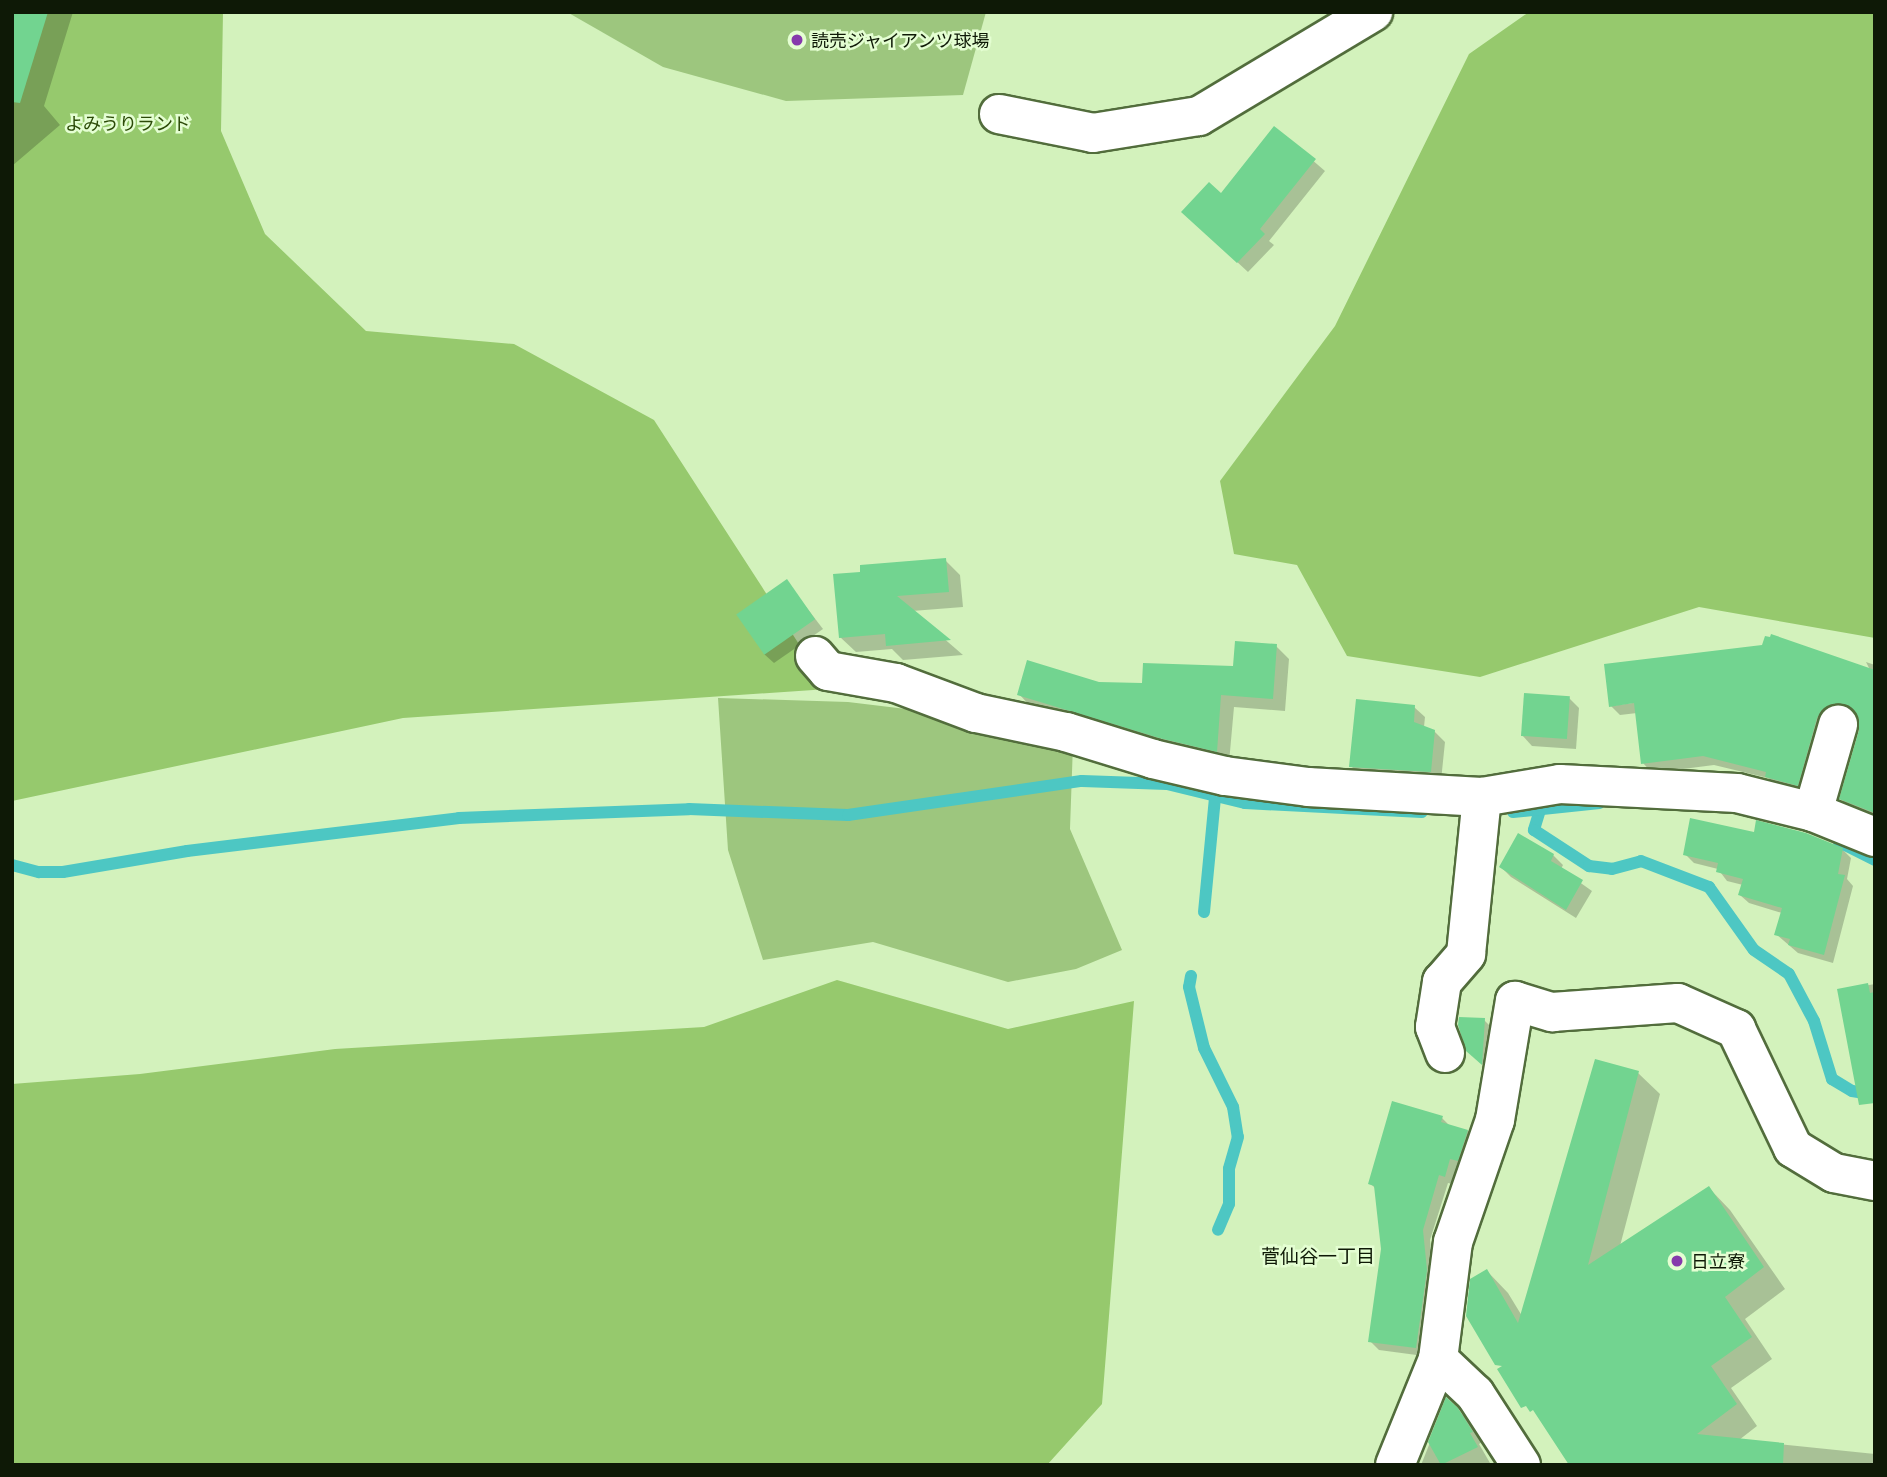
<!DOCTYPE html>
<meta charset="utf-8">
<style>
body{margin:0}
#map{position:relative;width:1887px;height:1477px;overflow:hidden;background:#d3f2bc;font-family:"Golos Text","Noto Sans JP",sans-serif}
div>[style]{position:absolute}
.green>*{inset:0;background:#9dc67e}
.forest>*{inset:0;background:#96c96d}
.shadow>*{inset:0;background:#0003}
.stream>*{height:12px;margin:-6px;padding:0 6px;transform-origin:6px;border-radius:6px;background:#4dc7c3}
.building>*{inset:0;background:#72d490;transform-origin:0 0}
.roads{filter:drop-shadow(2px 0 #526d3c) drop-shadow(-2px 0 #526d3c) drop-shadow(0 2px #526d3c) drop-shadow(0 -2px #526d3c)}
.minor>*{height:38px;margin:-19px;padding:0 19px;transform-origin:19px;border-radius:19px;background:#fff}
.dots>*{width:19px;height:19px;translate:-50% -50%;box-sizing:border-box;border:4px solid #e4fed2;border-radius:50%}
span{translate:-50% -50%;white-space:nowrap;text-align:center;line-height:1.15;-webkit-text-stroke:5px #e4fed2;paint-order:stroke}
.poi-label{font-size:18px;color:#0e1906}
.left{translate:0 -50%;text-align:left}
.park-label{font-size:18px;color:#2b4a07}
.neighbourhood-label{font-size:19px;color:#0e1906}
.frame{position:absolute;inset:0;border:14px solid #0e1906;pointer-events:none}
</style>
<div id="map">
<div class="green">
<i style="clip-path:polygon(567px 12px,986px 12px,963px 95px,786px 101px,663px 67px)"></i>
<i style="clip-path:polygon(718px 698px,848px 702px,931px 712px,1073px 744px,1070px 829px,1122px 950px,1076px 969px,1008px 982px,873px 942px,763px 960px,728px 850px)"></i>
</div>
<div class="forest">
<i style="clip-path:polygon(12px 12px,223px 12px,221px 131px,265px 234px,366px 331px,514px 344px,654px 420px,828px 689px,403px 718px,12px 801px)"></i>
<i style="clip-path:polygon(1529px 12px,1875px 12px,1875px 638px,1699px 607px,1480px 677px,1347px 656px,1297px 565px,1234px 554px,1220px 481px,1335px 326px,1469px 54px)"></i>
<i style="clip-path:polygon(837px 980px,1008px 1029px,1134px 1001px,1102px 1404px,1047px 1465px,12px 1465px,12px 1084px,140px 1074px,335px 1049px,704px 1027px)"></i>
</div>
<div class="shadow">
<i style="clip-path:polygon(12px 12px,73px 12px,44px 106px,60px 125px,12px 166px)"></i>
<i style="clip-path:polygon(1275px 128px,1325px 171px,1269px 241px,1274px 245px,1248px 272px,1194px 222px,1221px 196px)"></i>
<i style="clip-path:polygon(945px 560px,960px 575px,963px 607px,912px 611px,963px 655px,903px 660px,892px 649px,856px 652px,840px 637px)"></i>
<i style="clip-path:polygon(787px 582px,823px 629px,774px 663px,764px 654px)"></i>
<i style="clip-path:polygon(1276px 646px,1289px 659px,1285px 711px,1234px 707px,1229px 763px,1031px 707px,1019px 694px,1099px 683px,1144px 685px,1234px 668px)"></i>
<i style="clip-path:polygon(1866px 662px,1875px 665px,1875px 817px,1851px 808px,1841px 799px,1861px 731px,1861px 720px,1856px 713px,1842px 713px,1807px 794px,1776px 786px,1768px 778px,1714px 765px,1652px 773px,1643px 763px,1637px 713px,1620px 715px,1611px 706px,1870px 670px)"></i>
<i style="clip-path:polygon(1569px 698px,1579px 708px,1576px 749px,1532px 746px,1522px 735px)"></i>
<i style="clip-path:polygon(1414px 707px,1425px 717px,1424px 727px,1434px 731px,1445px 742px,1441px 781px,1361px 776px,1351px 766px)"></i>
<i style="clip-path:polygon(1842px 849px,1851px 858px,1847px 879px,1853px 886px,1833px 963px,1798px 953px,1776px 934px,1782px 913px,1749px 903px,1740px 895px,1743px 885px,1727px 881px,1718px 869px,1694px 863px,1685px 854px)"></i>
<i style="clip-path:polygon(1553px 855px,1563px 865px,1561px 869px,1592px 891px,1576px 918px,1511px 877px,1501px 867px)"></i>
<i style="clip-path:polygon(1875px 984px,1875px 1088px,1839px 990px)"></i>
<i style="clip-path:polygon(1484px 1020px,1494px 1030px,1492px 1072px,1478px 1061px)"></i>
<i style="clip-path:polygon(1638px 1073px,1660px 1094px,1620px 1246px,1709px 1188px,1730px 1210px,1785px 1289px,1745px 1319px,1772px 1359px,1731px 1388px,1757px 1426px,1739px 1440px,1875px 1454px,1875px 1465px,1572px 1465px,1487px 1271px,1508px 1293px,1522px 1316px)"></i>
<i style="clip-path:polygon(1442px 1118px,1451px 1127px,1468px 1131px,1476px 1140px,1453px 1184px,1448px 1183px,1430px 1240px,1434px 1280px,1430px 1308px,1424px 1312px,1429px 1322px,1424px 1356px,1379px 1350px,1370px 1341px,1383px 1249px,1377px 1190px,1370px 1183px)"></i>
<i style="clip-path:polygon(1447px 1400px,1468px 1420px,1482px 1442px,1479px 1444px,1490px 1463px,1421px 1465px)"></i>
</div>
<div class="stream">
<i style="left:1540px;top:810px;width:21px;rotate:107deg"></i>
<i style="left:1534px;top:830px;width:66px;rotate:33.2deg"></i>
<i style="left:1589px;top:866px;width:23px;rotate:7deg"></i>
<i style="left:1612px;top:869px;width:30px;rotate:-15deg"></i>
<i style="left:1641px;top:861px;width:73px;rotate:20.9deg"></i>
<i style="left:1709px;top:887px;width:77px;rotate:54.5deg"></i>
<i style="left:1754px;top:950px;width:42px;rotate:34.4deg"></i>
<i style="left:1789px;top:974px;width:53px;rotate:62deg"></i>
<i style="left:1814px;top:1021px;width:61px;rotate:72.8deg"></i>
<i style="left:1832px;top:1079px;width:23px;rotate:31deg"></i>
<i style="left:1852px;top:1091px;width:19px;rotate:9deg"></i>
<i style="left:1513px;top:812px;width:87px;rotate:-5.9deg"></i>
<i style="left:1839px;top:842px;width:40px;rotate:26.6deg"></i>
<i style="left:12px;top:865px;width:28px;rotate:15deg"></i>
<i style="left:39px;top:872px;width:24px"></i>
<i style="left:63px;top:872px;width:126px;rotate:-9.6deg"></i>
<i style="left:187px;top:851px;width:274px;rotate:-6.9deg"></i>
<i style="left:459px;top:818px;width:230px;rotate:-2.2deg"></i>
<i style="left:689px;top:809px;width:159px;rotate:2.2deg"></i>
<i style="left:848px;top:815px;width:236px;rotate:-8.3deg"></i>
<i style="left:1082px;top:781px;width:85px;rotate:2deg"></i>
<i style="left:1167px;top:784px;width:80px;rotate:13.7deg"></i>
<i style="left:1245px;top:803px;width:177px;rotate:2.9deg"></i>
<i style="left:1204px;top:912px;width:116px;rotate:-84.5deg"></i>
<i style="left:1191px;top:976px;width:11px;rotate:100deg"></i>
<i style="left:1189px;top:987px;width:63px;rotate:76.2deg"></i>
<i style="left:1204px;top:1048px;width:66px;rotate:63.8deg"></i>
<i style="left:1233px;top:1107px;width:30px;rotate:81deg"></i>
<i style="left:1238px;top:1137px;width:33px;rotate:106deg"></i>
<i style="left:1229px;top:1169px;width:35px;rotate:90deg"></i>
<i style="left:1229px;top:1204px;width:28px;rotate:113deg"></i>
</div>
<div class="building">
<i style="clip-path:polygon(12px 12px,48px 12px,20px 103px,12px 102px)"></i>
<i style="clip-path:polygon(1274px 126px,1316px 159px,1260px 229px,1265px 234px,1237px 263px,1181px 212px,1209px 182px,1221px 193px)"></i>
<i style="clip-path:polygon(946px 558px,949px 592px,897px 596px,951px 640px,886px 646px,885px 634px,839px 638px,833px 574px,860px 572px,860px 565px)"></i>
<i style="left:787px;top:579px;width:49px;height:62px;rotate:55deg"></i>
<i style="clip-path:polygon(1771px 634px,1875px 670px,1875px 813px,1839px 799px,1859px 730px,1859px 720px,1854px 710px,1843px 704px,1832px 704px,1822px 710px,1817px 718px,1798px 786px,1765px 777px,1766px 772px,1703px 756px,1641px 764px,1634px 703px,1609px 707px,1604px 664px,1762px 645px,1765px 636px,1770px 637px)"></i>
<i style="clip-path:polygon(1235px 641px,1277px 644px,1273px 699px,1221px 695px,1217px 752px,1159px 738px,1017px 695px,1027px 660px,1099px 682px,1142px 683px,1143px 663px,1233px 666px)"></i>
<i style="left:1524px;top:693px;width:46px;height:43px;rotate:4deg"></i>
<i style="clip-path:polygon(1356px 699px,1415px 705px,1414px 722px,1435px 730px,1431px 772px,1349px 767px)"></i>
<i style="clip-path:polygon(1690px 818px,1754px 832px,1756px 820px,1806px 833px,1843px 848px,1838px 874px,1845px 875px,1824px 955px,1788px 945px,1790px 939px,1774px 935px,1782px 908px,1738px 895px,1743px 879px,1716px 872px,1718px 863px,1683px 855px)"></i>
<i style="clip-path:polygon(1518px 833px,1554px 854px,1551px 861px,1583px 880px,1566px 910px,1499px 867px)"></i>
<i style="clip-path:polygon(1868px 983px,1870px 993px,1875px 992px,1875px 1103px,1859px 1105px,1837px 989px)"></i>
<i style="clip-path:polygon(1459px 1017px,1485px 1018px,1482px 1065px,1466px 1051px,1458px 1025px)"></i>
<i style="clip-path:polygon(1595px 1059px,1639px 1071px,1588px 1265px,1709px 1186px,1764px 1267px,1725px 1297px,1752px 1337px,1711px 1366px,1737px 1404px,1697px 1434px,1784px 1443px,1783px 1465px,1569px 1465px,1533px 1410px,1530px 1412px,1526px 1406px,1521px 1408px,1497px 1369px,1502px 1366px,1495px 1365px,1466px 1316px,1470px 1279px,1487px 1269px,1518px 1323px)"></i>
<i style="clip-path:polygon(1392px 1101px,1443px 1116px,1441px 1122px,1468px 1130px,1458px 1161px,1450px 1159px,1445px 1177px,1439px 1175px,1423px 1230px,1427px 1270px,1416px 1348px,1368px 1342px,1381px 1249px,1374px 1186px,1368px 1184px)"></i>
<i style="clip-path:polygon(1446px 1397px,1458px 1408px,1473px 1432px,1470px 1433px,1478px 1447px,1441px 1465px,1428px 1442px)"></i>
</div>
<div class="roads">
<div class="minor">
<i style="left:999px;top:114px;width:96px;rotate:11.4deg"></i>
<i style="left:1093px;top:133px;width:107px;rotate:-9.1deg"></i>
<i style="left:1199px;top:116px;width:203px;rotate:-30.9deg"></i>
<i style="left:815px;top:656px;width:20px;rotate:49deg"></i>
<i style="left:828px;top:671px;width:69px;rotate:10deg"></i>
<i style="left:896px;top:683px;width:85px;rotate:20.6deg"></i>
<i style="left:976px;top:713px;width:92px;rotate:11.9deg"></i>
<i style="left:1066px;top:732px;width:91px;rotate:17.2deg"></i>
<i style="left:1153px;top:759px;width:74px;rotate:13.3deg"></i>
<i style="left:1225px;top:776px;width:84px;rotate:7.5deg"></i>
<i style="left:1308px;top:787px;width:174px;rotate:3.3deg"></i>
<i style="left:1482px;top:797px;width:79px;rotate:-9.5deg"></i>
<i style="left:1560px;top:784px;width:177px;rotate:2.9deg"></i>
<i style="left:1737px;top:793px;width:78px;rotate:14deg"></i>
<i style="left:1813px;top:812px;width:67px;rotate:22deg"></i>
<i style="left:1813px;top:812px;width:91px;rotate:-74deg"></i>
<i style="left:1445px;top:1053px;width:28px;rotate:-111deg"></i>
<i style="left:1435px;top:1027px;width:46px;rotate:-81.2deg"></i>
<i style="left:1442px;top:982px;width:37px;rotate:-49deg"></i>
<i style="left:1466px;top:954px;width:158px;rotate:-84.2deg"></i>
<i style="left:1395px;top:1465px;width:114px;rotate:-67.9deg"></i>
<i style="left:1521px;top:1465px;width:85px;rotate:-122.9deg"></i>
<i style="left:1475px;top:1394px;width:51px;rotate:-136.6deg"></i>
<i style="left:1438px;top:1359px;width:118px;rotate:-82.7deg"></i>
<i style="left:1453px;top:1242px;width:129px;rotate:-71deg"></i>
<i style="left:1495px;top:1120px;width:121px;rotate:-80.5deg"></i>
<i style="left:1515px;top:1001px;width:39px;rotate:17deg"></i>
<i style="left:1552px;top:1012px;width:126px;rotate:-4.1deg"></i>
<i style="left:1678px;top:1003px;width:64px;rotate:24.1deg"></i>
<i style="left:1736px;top:1029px;width:132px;rotate:64.4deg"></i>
<i style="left:1793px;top:1148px;width:48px;rotate:31.4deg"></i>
<i style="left:1834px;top:1173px;width:42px;rotate:11deg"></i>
</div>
</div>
<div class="dots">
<i style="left:797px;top:40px;background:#863aac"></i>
<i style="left:1677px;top:1261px;background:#863aac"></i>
</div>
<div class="poi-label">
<span class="left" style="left:811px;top:40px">読売ジャイアンツ球場</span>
<span class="left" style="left:1691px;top:1261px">日立寮</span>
</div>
<div class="park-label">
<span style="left:128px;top:123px">よみうりランド</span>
</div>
<div class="neighbourhood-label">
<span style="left:1318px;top:1256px">菅仙谷一丁目</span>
</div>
<div class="frame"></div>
</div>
